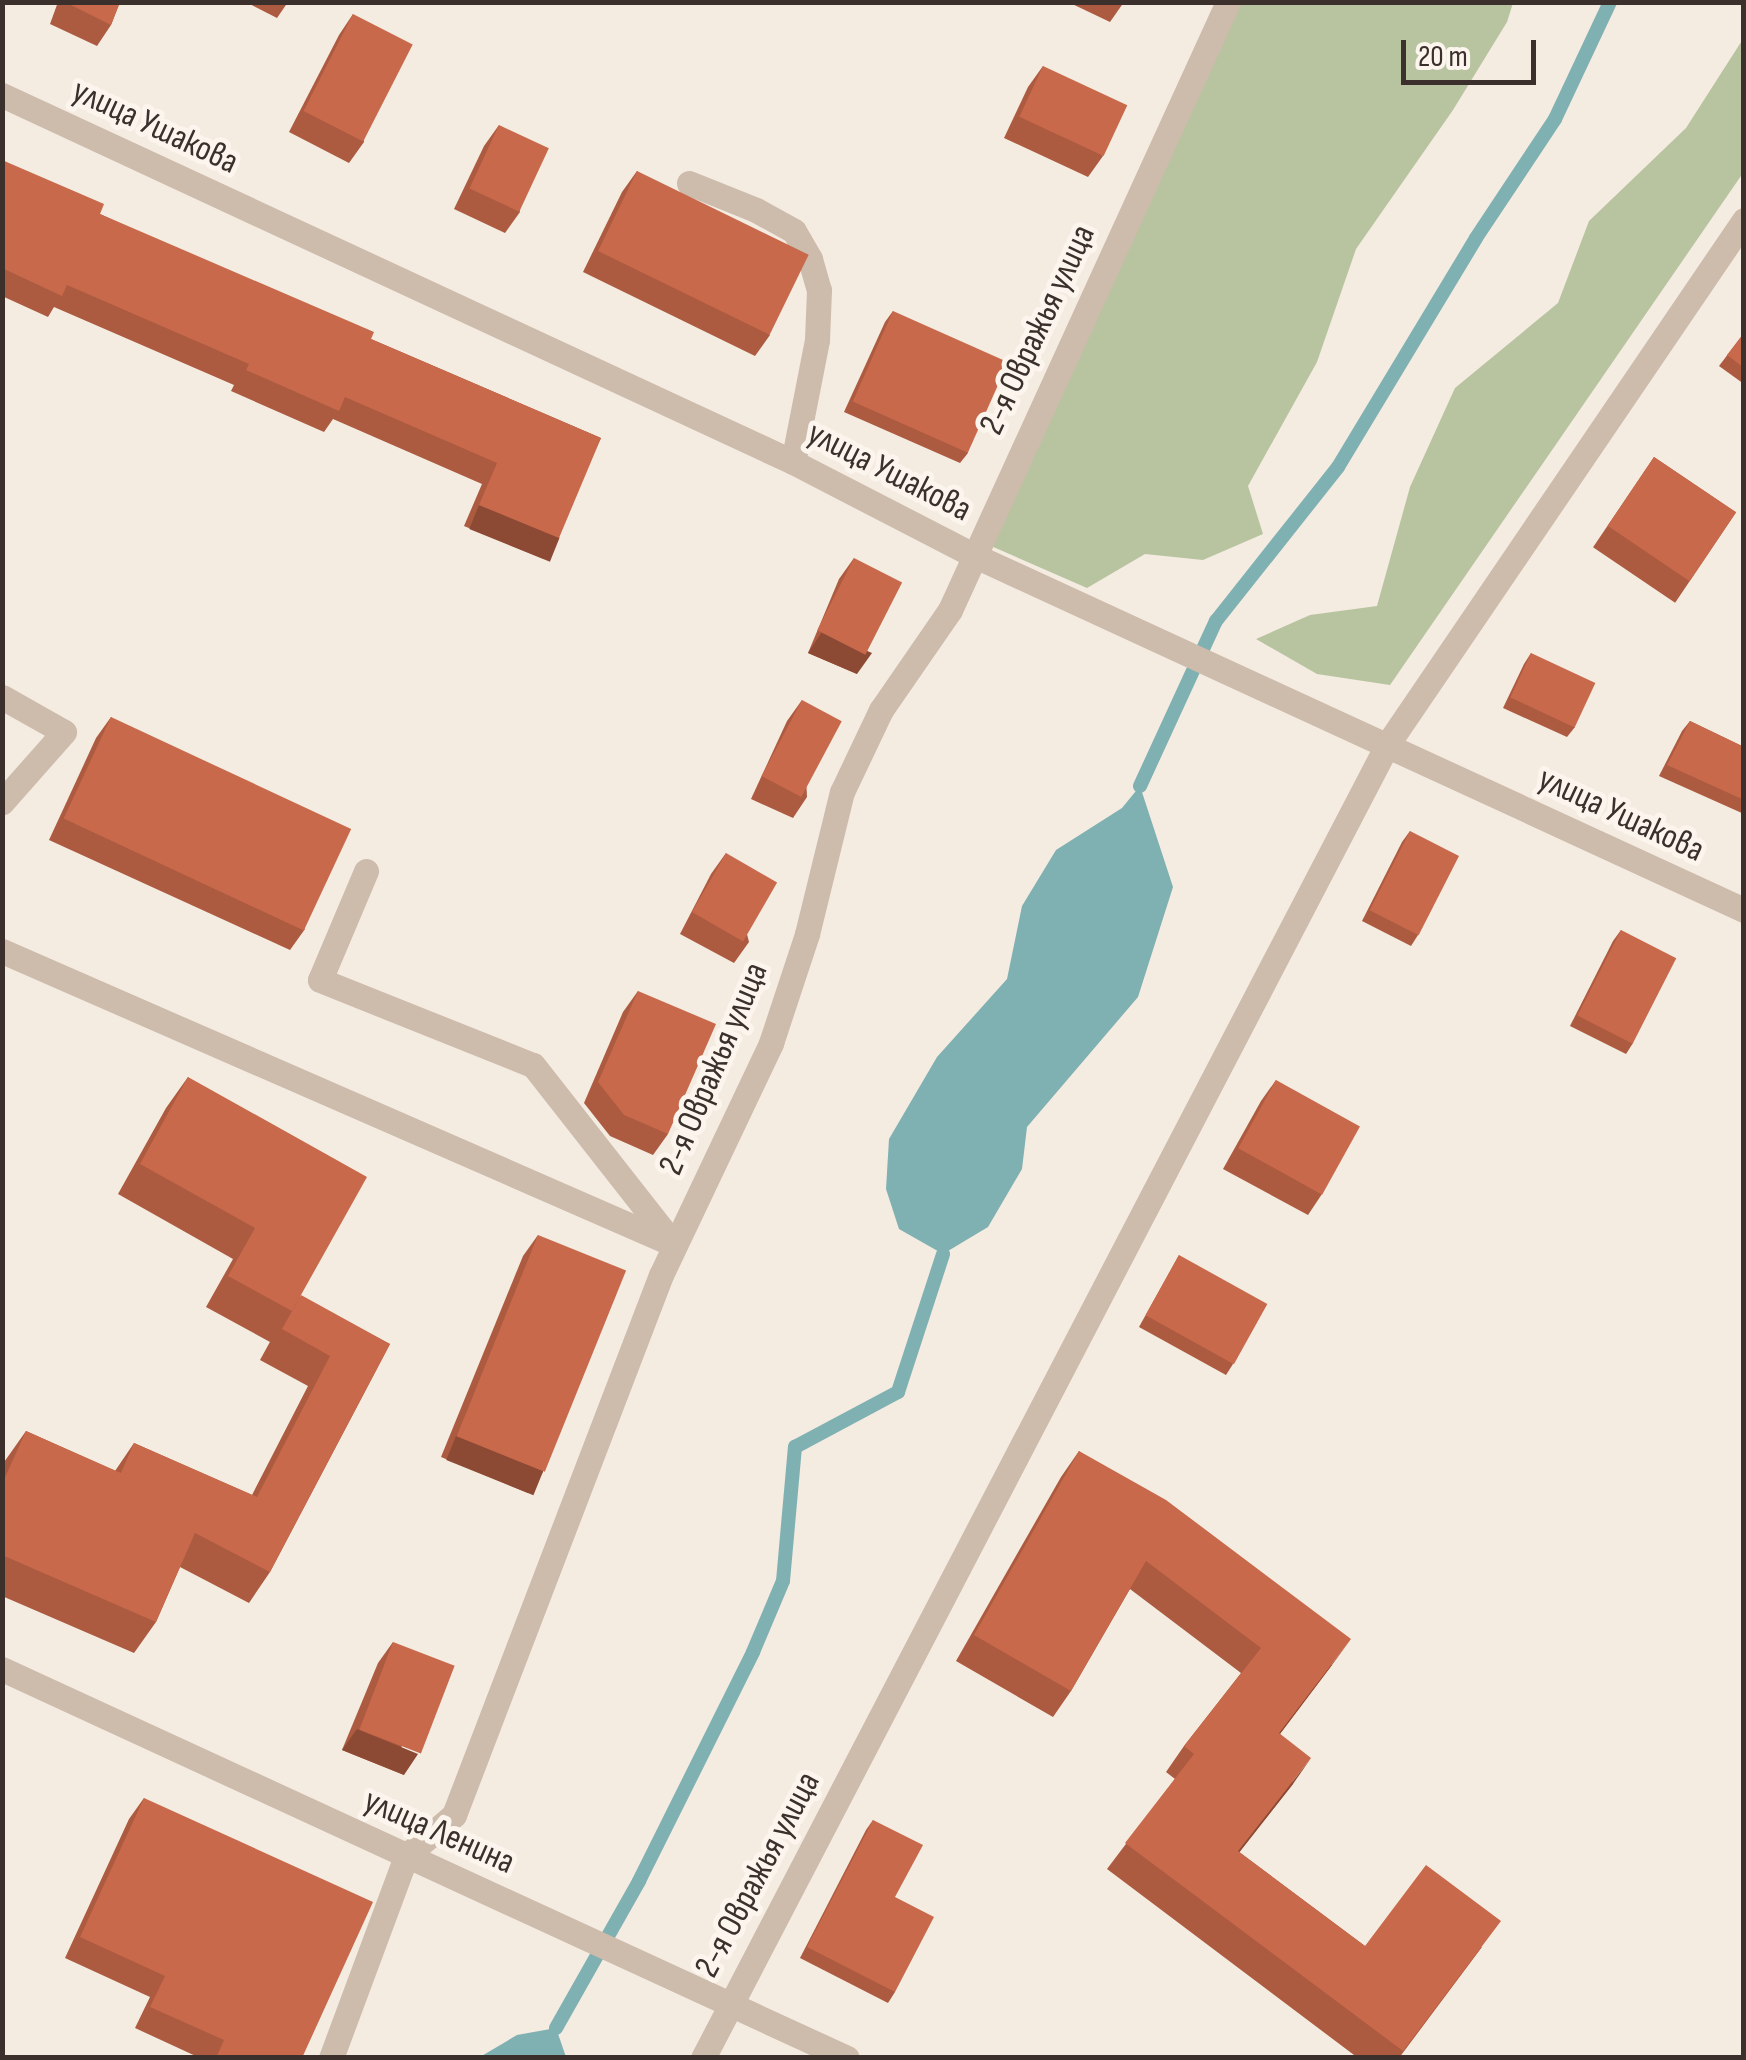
<!DOCTYPE html>
<meta charset="utf-8">
<style>
body{margin:0}
#map{position:relative;width:1746px;height:2060px;overflow:hidden;background:#f4ebe1;font-family:"Sofia Sans Condensed",sans-serif}
div>[style]{position:absolute}
.green>*{inset:0;background:#b8c4a0}
.water>*{inset:0;background:#7fb0b2}
.stream>*{height:14px;margin:-7px;padding:0 7px;transform-origin:7px;border-radius:7px;background:#7fb0b2}
.service>*{height:25px;margin:-12.5px;padding:0 12.5px;transform-origin:12.5px;border-radius:12.5px;background:#cdbbac}
.minor>*{height:25px;margin:-12.5px;padding:0 12.5px;transform-origin:12.5px;border-radius:12.5px;background:#cdbbac}
.wall>*{inset:0;background:#ac5a40;transform-origin:0 0}
.shaded-wall>*{inset:0;background:#8c4a34;transform-origin:0 0}
.building>*{inset:0;background:#c8694b;transform-origin:0 0}
span{translate:-50% -50%;white-space:nowrap;text-align:center;line-height:1.15;-webkit-text-stroke:10px #fbf5ee;paint-order:stroke}
.street-label{font-size:35px;color:#3b302b}
.frame{position:absolute;inset:0;border:5px solid #3b302b;pointer-events:none}
.scale{position:absolute;left:1401px;top:40px;width:135px;height:45px;box-sizing:border-box;border:5px solid #3b302b;border-top:0;padding-left:12px;font-size:30px;line-height:35px;white-space:nowrap;color:#3b302b;-webkit-text-stroke:8px #fbf5ee;paint-order:stroke}
</style>
<div id="map">
<div class="green">
<i style="clip-path:polygon(1241px 3px,1513px 3px,1507px 22px,1453px 110px,1356px 249px,1317px 362px,1248px 486px,1263px 534px,1203px 560px,1145px 554px,1087px 588px,991px 546px)"></i>
<i style="clip-path:polygon(1743px 39px,1743px 173px,1390px 685px,1317px 674px,1256px 639px,1310px 615px,1377px 606px,1410px 487px,1455px 388px,1558px 303px,1589px 221px,1686px 128px)"></i>
</div>
<div class="water">
<i style="clip-path:polygon(1140px 786px,1173px 887px,1138px 997px,1027px 1127px,1022px 1169px,988px 1227px,943px 1254px,899px 1229px,886px 1189px,889px 1139px,937px 1057px,1007px 979px,1022px 906px,1056px 850px,1122px 808px)"></i>
<i style="clip-path:polygon(556px 2028px,566px 2057px,480px 2057px,517px 2035px)"></i>
</div>
<div class="stream">
<i style="left:1140px;top:786px;width:182px;rotate:-65.3deg"></i>
<i style="left:1216px;top:621px;width:196px;rotate:-51.6deg"></i>
<i style="left:1338px;top:467px;width:267px;rotate:-58.9deg"></i>
<i style="left:1476px;top:238px;width:143px;rotate:-56.4deg"></i>
<i style="left:1555px;top:119px;width:129px;rotate:-64.8deg"></i>
<i style="left:556px;top:2028px;width:169px;rotate:-60.5deg"></i>
<i style="left:639px;top:1881px;width:256px;rotate:-63.5deg"></i>
<i style="left:753px;top:1652px;width:77px;rotate:-67.1deg"></i>
<i style="left:783px;top:1581px;width:135px;rotate:-84.9deg"></i>
<i style="left:795px;top:1447px;width:117px;rotate:-28.1deg"></i>
<i style="left:898px;top:1392px;width:145px;rotate:-71.9deg"></i>
</div>
<div class="service">
<i style="left:689px;top:183px;width:72px;rotate:21.9deg"></i>
<i style="left:756px;top:210px;width:43px;rotate:28.9deg"></i>
<i style="left:794px;top:231px;width:32px;rotate:60deg"></i>
<i style="left:810px;top:259px;width:32px;rotate:74deg"></i>
<i style="left:819px;top:290px;width:50px;rotate:92.3deg"></i>
<i style="left:817px;top:340px;width:124px;rotate:101.1deg"></i>
<i style="left:2px;top:697px;width:71px;rotate:29.4deg"></i>
<i style="left:64px;top:732px;width:94px;rotate:131.5deg"></i>
<i style="left:366px;top:871px;width:118px;rotate:112.9deg"></i>
<i style="left:320px;top:980px;width:229px;rotate:21.8deg"></i>
<i style="left:533px;top:1065px;width:225px;rotate:51.9deg"></i>
<i style="left:2px;top:951px;width:734px;rotate:23.6deg"></i>
</div>
<div class="minor">
<i style="left:2px;top:95px;width:872px;rotate:24.89deg"></i>
<i style="left:793px;top:462px;width:203px;rotate:27.3deg"></i>
<i style="left:973px;top:555px;width:849px;rotate:24.72deg"></i>
<i style="left:2px;top:1669px;width:930px;rotate:24.72deg"></i>
<i style="left:331px;top:2058px;width:215px;rotate:-69.6deg"></i>
<i style="left:406px;top:1856px;width:63px;rotate:-40.5deg"></i>
<i style="left:454px;top:1815px;width:578px;rotate:-69.03deg"></i>
<i style="left:661px;top:1275px;width:257px;rotate:-64.6deg"></i>
<i style="left:771px;top:1043px;width:115px;rotate:-71.7deg"></i>
<i style="left:807px;top:934px;width:146px;rotate:-76.2deg"></i>
<i style="left:842px;top:792px;width:91px;rotate:-64.6deg"></i>
<i style="left:881px;top:710px;width:121px;rotate:-55.4deg"></i>
<i style="left:950px;top:610px;width:669px;rotate:-65.43deg"></i>
<i style="left:703px;top:2058px;width:1480px;rotate:-62.48deg"></i>
<i style="left:1387px;top:745px;width:635px;rotate:-55.78deg"></i>
</div>
<div class="wall">
<i style="clip-path:polygon(58px 2px,120px 2px,111px 25px,97px 46px,50px 24px)"></i>
<i style="clip-path:polygon(246px 2px,288px 2px,277px 18px)"></i>
<i style="clip-path:polygon(1068px 2px,1124px 2px,1110px 22px)"></i>
<i style="clip-path:polygon(353px 14px,364px 142px,349px 163px,289px 132px,339px 35px)"></i>
<i style="clip-path:polygon(1043px 66px,1103px 156px,1088px 177px,1004px 138px,1028px 87px)"></i>
<i style="clip-path:polygon(499px 125px,520px 212px,505px 233px,454px 209px,484px 146px)"></i>
<i style="clip-path:polygon(2px 160px,100px 214px,371px 339px,601px 438px,544px 559px,464px 526px,482px 484px,333px 419px,324px 432px,231px 391px,234px 385px,54px 307px,48px 317px,2px 296px)"></i>
<i style="clip-path:polygon(637px 171px,770px 335px,755px 356px,583px 272px,622px 192px)"></i>
<i style="clip-path:polygon(893px 311px,968px 453px,960px 463px,844px 412px,885px 322px)"></i>
<i style="clip-path:polygon(1744px 333px,1744px 384px,1719px 366px)"></i>
<i style="left:1654px;top:457px;width:99px;height:109px;rotate:34deg"></i>
<i style="clip-path:polygon(854px 558px,857px 674px,808px 653px,839px 579px)"></i>
<i style="clip-path:polygon(1531px 653px,1575px 727px,1567px 737px,1503px 708px,1524px 664px)"></i>
<i style="clip-path:polygon(802px 700px,807px 797px,793px 818px,751px 799px,787px 721px)"></i>
<i style="clip-path:polygon(111px 717px,305px 929px,290px 950px,49px 840px,96px 738px)"></i>
<i style="clip-path:polygon(1690px 721px,1744px 747px,1744px 814px,1659px 776px,1682px 731px)"></i>
<i style="clip-path:polygon(1410px 831px,1418px 935px,1411px 946px,1362px 921px,1402px 842px)"></i>
<i style="clip-path:polygon(726px 853px,749px 942px,734px 963px,680px 934px,711px 874px)"></i>
<i style="clip-path:polygon(1621px 930px,1633px 1043px,1626px 1054px,1570px 1026px,1613px 941px)"></i>
<i style="clip-path:polygon(638px 991px,668px 1134px,653px 1155px,610px 1136px,584px 1103px,623px 1012px)"></i>
<i style="clip-path:polygon(188px 1077px,300px 1297px,390px 1344px,270px 1572px,249px 1603px,180px 1567px,156px 1622px,134px 1653px,2px 1596px,2px 1465px,26px 1431px,115px 1471px,134px 1443px,252px 1495px,308px 1386px,260px 1360px,271px 1340px,270px 1342px,206px 1307px,233px 1259px,118px 1194px,166px 1108px)"></i>
<i style="clip-path:polygon(1276px 1080px,1322px 1194px,1308px 1215px,1223px 1169px,1261px 1101px)"></i>
<i style="clip-path:polygon(538px 1235px,543px 1472px,528px 1493px,441px 1457px,523px 1256px)"></i>
<i style="clip-path:polygon(1179px 1255px,1233px 1364px,1226px 1375px,1139px 1327px)"></i>
<i style="clip-path:polygon(1079px 1451px,1332px 1665px,1280px 1734px,1293px 1784px,1239px 1852px,1365px 1946px,1482px 1947px,1399px 2058px,1358px 2058px,1107px 1869px,1175px 1779px,1166px 1772px,1184px 1746px,1241px 1673px,1130px 1589px,1071px 1691px,1053px 1717px,956px 1661px,1061px 1477px)"></i>
<i style="clip-path:polygon(393px 1642px,404px 1775px,342px 1750px,378px 1663px)"></i>
<i style="clip-path:polygon(144px 1798px,302px 2058px,200px 2058px,135px 2028px,150px 1997px,65px 1958px,129px 1819px)"></i>
<i style="clip-path:polygon(873px 1820px,895px 1897px,895px 1992px,888px 2003px,800px 1958px,866px 1830px)"></i>
</div>
<div class="shaded-wall">
<i style="left:479px;top:505px;width:87px;height:26px;rotate:22deg"></i>
<i style="clip-path:polygon(822px 632px,872px 653px,857px 674px,808px 653px)"></i>
<i style="left:456px;top:1436px;width:94px;height:26px;rotate:22deg"></i>
<i style="clip-path:polygon(1351px 1639px,1332px 1665px,1261px 1759px,1279px 1733px)"></i>
<i style="clip-path:polygon(357px 1729px,418px 1754px,404px 1775px,342px 1750px)"></i>
<i style="clip-path:polygon(1311px 1758px,1293px 1784px,1220px 1877px,1238px 1851px)"></i>
</div>
<div class="building">
<i style="clip-path:polygon(65px 2px,120px 2px,111px 25px)"></i>
<i style="left:353px;top:14px;width:67px;height:109px;rotate:27deg"></i>
<i style="left:1043px;top:66px;width:93px;height:56px;rotate:25deg"></i>
<i style="left:499px;top:125px;width:55px;height:70px;rotate:25deg"></i>
<i style="clip-path:polygon(2px 160px,104px 204px,100px 214px,374px 332px,371px 339px,601px 438px,559px 538px,479px 505px,497px 463px,345px 397px,339px 411px,246px 370px,249px 364px,67px 285px,62px 296px,2px 268px)"></i>
<i style="left:637px;top:171px;width:191px;height:89px;rotate:26deg"></i>
<i style="left:893px;top:311px;width:126px;height:99px;rotate:24deg"></i>
<i style="clip-path:polygon(1744px 333px,1744px 368px,1727px 355px)"></i>
<i style="left:1654px;top:457px;width:99px;height:83px;rotate:34deg"></i>
<i style="left:854px;top:558px;width:54px;height:81px;rotate:27deg"></i>
<i style="left:1531px;top:653px;width:71px;height:49px;rotate:25deg"></i>
<i style="left:802px;top:700px;width:45px;height:86px;rotate:28deg"></i>
<i style="left:111px;top:717px;width:265px;height:112px;rotate:25deg"></i>
<i style="clip-path:polygon(1690px 721px,1744px 747px,1744px 800px,1667px 765px)"></i>
<i style="left:1410px;top:831px;width:55px;height:89px;rotate:27deg"></i>
<i style="left:726px;top:853px;width:59px;height:68px;rotate:30deg"></i>
<i style="left:1621px;top:930px;width:62px;height:96px;rotate:27deg"></i>
<i style="clip-path:polygon(638px 991px,716px 1024px,668px 1134px,624px 1115px,598px 1082px)"></i>
<i style="clip-path:polygon(188px 1077px,367px 1177px,292px 1311px,228px 1276px,255px 1228px,140px 1164px)"></i>
<i style="left:1276px;top:1080px;width:96px;height:78px;rotate:29deg"></i>
<i style="left:538px;top:1235px;width:95px;height:217px;rotate:22deg"></i>
<i style="left:1179px;top:1255px;width:101px;height:69px;rotate:29deg"></i>
<i style="clip-path:polygon(301px 1295px,390px 1344px,270px 1572px,195px 1533px,156px 1622px,2px 1555px,2px 1484px,26px 1431px,121px 1473px,134px 1443px,257px 1497px,330px 1356px,282px 1329px)"></i>
<i style="clip-path:polygon(1079px 1451px,1166px 1500px,1351px 1639px,1279px 1733px,1311px 1758px,1238px 1851px,1365px 1946px,1426px 1865px,1501px 1921px,1403px 2051px,1125px 1843px,1194px 1754px,1184px 1746px,1261px 1648px,1146px 1561px,1071px 1691px,974px 1635px)"></i>
<i style="left:393px;top:1642px;width:66px;height:94px;rotate:21deg"></i>
<i style="clip-path:polygon(144px 1798px,373px 1902px,302px 2058px,216px 2058px,224px 2040px,150px 2007px,165px 1976px,80px 1937px)"></i>
<i style="clip-path:polygon(873px 1820px,923px 1845px,895px 1897px,934px 1917px,895px 1992px,807px 1947px)"></i>
</div>
<div class="street-label">
<span style="left:155px;top:127px;rotate:25deg">улица Ушакова</span>
<span style="left:1038px;top:330px;rotate:-65deg">2-я Овражья улица</span>
<span style="left:889px;top:472px;rotate:27deg">улица Ушакова</span>
<span style="left:1621px;top:815px;rotate:25deg">улица Ушакова</span>
<span style="left:714px;top:1069px;rotate:-67deg">2-я Овражья улица</span>
<span style="left:439px;top:1832px;rotate:24deg">улица Ленина</span>
<span style="left:758px;top:1875px;rotate:-62deg">2-я Овражья улица</span>
</div>
<div class="frame"></div>
<div class="scale">20 m</div>
</div>
